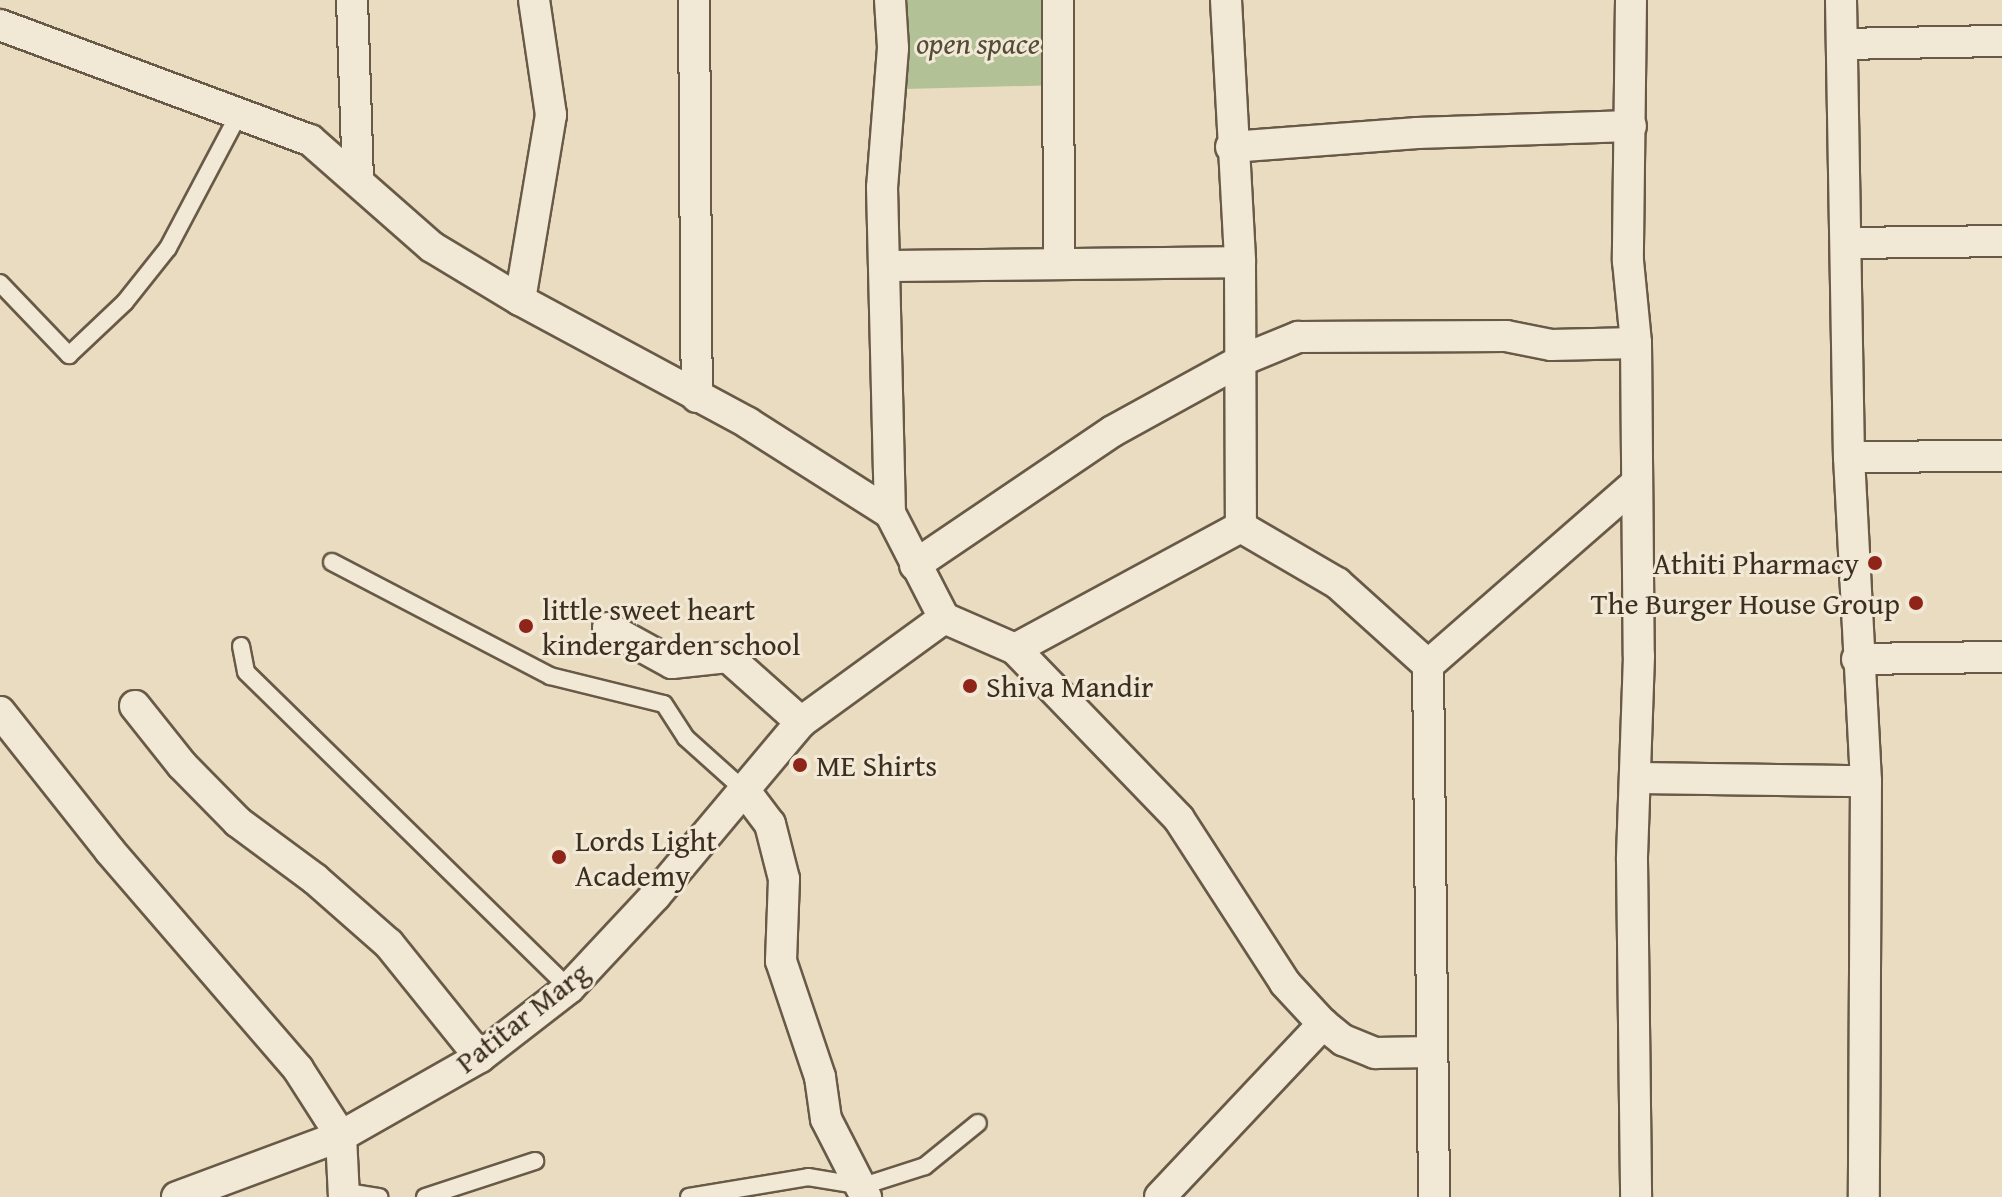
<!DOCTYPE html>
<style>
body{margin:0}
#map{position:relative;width:2002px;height:1197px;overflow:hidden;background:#eadcc0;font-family:"Gentium Book Plus",serif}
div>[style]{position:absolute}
.green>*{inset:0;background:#b2c296}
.roads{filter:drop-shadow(2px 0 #685a47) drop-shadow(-2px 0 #685a47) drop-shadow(0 2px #685a47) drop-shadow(0 -2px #685a47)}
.service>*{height:16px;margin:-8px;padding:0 8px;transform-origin:8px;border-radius:8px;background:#f1e8d6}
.minor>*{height:30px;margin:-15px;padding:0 15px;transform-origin:15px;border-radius:15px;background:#f1e8d6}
.dots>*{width:22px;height:22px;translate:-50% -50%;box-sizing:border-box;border:4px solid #f1e8d6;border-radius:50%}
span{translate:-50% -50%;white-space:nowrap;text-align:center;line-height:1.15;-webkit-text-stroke:6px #f1e8d6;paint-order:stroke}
.park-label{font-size:30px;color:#544c37;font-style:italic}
.poi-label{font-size:30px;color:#3c2f1f}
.right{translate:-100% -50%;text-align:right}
.left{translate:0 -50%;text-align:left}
.street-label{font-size:30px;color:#3c2f1f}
</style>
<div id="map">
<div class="green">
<i style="clip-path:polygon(891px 0,1060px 0,1062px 85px,905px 89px,895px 57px)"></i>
</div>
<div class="roads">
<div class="service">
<i style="left:0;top:283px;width:100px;rotate:46.2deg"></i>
<i style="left:69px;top:355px;width:77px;rotate:-43.4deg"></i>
<i style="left:125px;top:302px;width:69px;rotate:-51.5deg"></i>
<i style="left:168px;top:248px;width:154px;rotate:-62.1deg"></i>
<i style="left:332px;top:562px;width:246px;rotate:27.6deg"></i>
<i style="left:550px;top:676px;width:117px;rotate:13.8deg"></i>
<i style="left:664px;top:704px;width:40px;rotate:57.1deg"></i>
<i style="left:686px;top:738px;width:79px;rotate:41.9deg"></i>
<i style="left:241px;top:646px;width:26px;rotate:79deg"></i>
<i style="left:246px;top:672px;width:452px;rotate:44.4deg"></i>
<i style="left:341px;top:1191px;width:39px;rotate:9deg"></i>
<i style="left:425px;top:1197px;width:116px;rotate:-18.1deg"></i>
<i style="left:689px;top:1197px;width:121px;rotate:-9.5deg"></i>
<i style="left:808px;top:1177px;width:56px;rotate:9.3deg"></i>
<i style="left:863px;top:1186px;width:65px;rotate:-17.9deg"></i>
<i style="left:925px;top:1166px;width:68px;rotate:-39.1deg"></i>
</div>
<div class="minor">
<i style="left:352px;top:0;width:178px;rotate:88.1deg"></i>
<i style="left:694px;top:0;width:397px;rotate:89.6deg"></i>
<i style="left:890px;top:0;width:48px;rotate:86.4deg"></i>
<i style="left:893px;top:48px;width:139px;rotate:94.5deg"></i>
<i style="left:882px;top:187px;width:326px;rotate:88.6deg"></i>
<i style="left:1058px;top:0;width:264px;rotate:89.8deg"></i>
<i style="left:1226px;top:0;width:262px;rotate:86.9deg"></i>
<i style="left:1240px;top:262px;width:265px;rotate:89.8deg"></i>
<i style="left:1241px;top:527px;width:111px;rotate:30.3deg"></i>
<i style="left:1337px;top:583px;width:122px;rotate:42deg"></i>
<i style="left:1428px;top:665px;width:532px;rotate:89.35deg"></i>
<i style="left:1631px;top:0;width:261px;rotate:90.7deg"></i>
<i style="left:1628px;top:261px;width:82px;rotate:84.4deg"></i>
<i style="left:1636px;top:343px;width:313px;rotate:89.5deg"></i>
<i style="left:1639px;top:656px;width:204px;rotate:92deg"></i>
<i style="left:1632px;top:860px;width:337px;rotate:89.3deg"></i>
<i style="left:1841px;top:0;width:457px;rotate:89deg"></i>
<i style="left:1849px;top:457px;width:324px;rotate:87deg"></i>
<i style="left:1866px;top:781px;width:416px;rotate:90.3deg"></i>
<i style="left:0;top:25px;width:331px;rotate:20.4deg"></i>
<i style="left:310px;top:140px;width:162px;rotate:41.3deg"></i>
<i style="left:432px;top:247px;width:103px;rotate:31.1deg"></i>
<i style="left:520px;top:300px;width:259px;rotate:28.3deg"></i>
<i style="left:748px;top:423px;width:168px;rotate:32.4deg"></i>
<i style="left:890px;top:513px;width:118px;rotate:62.8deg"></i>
<i style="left:944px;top:618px;width:77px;rotate:23.6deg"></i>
<i style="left:1015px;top:649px;width:236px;rotate:46deg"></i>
<i style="left:1179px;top:819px;width:195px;rotate:57.1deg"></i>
<i style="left:1285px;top:983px;width:56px;rotate:47.2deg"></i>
<i style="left:1323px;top:1024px;width:26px;rotate:39deg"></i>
<i style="left:1343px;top:1040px;width:35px;rotate:22deg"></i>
<i style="left:1375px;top:1053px;width:57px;rotate:-1deg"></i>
<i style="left:1842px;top:44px;width:160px;rotate:-1.1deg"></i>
<i style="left:1231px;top:147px;width:187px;rotate:-4.3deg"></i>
<i style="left:1417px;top:133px;width:214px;rotate:-1.9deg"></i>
<i style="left:1846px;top:243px;width:156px;rotate:-0.7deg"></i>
<i style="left:884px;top:266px;width:356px;rotate:-0.6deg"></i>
<i style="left:520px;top:300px;width:188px;rotate:-80.5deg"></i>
<i style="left:551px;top:115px;width:116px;rotate:-98.4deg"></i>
<i style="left:1849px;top:457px;width:153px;rotate:-0.4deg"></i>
<i style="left:915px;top:565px;width:239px;rotate:-34.1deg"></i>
<i style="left:1113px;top:431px;width:147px;rotate:-28.8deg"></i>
<i style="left:1242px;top:360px;width:61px;rotate:-22.3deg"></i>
<i style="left:1298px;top:337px;width:208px;rotate:-0.3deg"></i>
<i style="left:1506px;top:336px;width:46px;rotate:11.3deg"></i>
<i style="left:1551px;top:345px;width:85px;rotate:-1.3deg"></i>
<i style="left:608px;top:628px;width:73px;rotate:28.7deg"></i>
<i style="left:672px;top:663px;width:56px;rotate:-6.1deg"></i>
<i style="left:728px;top:657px;width:98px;rotate:41.7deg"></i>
<i style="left:1015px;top:649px;width:257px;rotate:-28.4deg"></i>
<i style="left:1857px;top:659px;width:145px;rotate:-0.8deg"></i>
<i style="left:1428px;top:665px;width:274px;rotate:-41.1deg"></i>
<i style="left:135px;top:706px;width:75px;rotate:51.5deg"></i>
<i style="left:182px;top:765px;width:80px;rotate:45.5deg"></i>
<i style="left:238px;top:822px;width:96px;rotate:36.5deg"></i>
<i style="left:315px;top:879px;width:98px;rotate:41.3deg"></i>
<i style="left:389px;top:944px;width:145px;rotate:51.2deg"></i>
<i style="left:0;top:712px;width:177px;rotate:51.6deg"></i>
<i style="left:110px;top:851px;width:288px;rotate:49.2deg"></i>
<i style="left:298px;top:1069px;width:80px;rotate:57.3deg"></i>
<i style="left:341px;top:1136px;width:61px;rotate:87.2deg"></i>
<i style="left:1637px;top:778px;width:229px;rotate:0.8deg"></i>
<i style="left:745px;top:791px;width:41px;rotate:52.9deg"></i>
<i style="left:770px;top:824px;width:57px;rotate:75.7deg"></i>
<i style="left:784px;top:879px;width:82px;rotate:92.1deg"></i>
<i style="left:781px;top:961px;width:122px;rotate:71.4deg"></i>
<i style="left:820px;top:1077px;width:42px;rotate:81.9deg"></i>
<i style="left:826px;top:1119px;width:88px;rotate:62.9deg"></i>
<i style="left:177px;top:1197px;width:175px;rotate:-20.4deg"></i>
<i style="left:341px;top:1136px;width:160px;rotate:-29.6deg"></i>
<i style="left:480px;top:1057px;width:113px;rotate:-37.8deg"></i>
<i style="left:569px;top:988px;width:126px;rotate:-46.9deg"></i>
<i style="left:655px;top:896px;width:227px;rotate:-50deg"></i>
<i style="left:801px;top:722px;width:177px;rotate:-36deg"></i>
<i style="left:1160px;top:1197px;width:238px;rotate:-46.7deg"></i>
</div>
</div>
<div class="dots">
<i style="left:1875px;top:563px;background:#8f2418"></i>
<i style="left:1916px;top:603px;background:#8f2418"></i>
<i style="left:526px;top:626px;background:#8f2418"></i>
<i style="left:970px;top:686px;background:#8f2418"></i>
<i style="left:800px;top:765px;background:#8f2418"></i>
<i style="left:559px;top:857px;background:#8f2418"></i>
</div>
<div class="park-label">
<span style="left:978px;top:43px">open space</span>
</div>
<div class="poi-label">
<span class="right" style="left:1859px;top:563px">Athiti Pharmacy</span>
<span class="right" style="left:1900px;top:603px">The Burger House Group</span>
<span class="left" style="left:542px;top:626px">little sweet heart<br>kindergarden school</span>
<span class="left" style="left:986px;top:686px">Shiva Mandir</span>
<span class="left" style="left:816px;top:765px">ME Shirts</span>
<span class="left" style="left:575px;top:857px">Lords Light<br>Academy</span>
</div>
<div class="street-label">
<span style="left:522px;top:1017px;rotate:-38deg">Patitar Marg</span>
</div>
</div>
